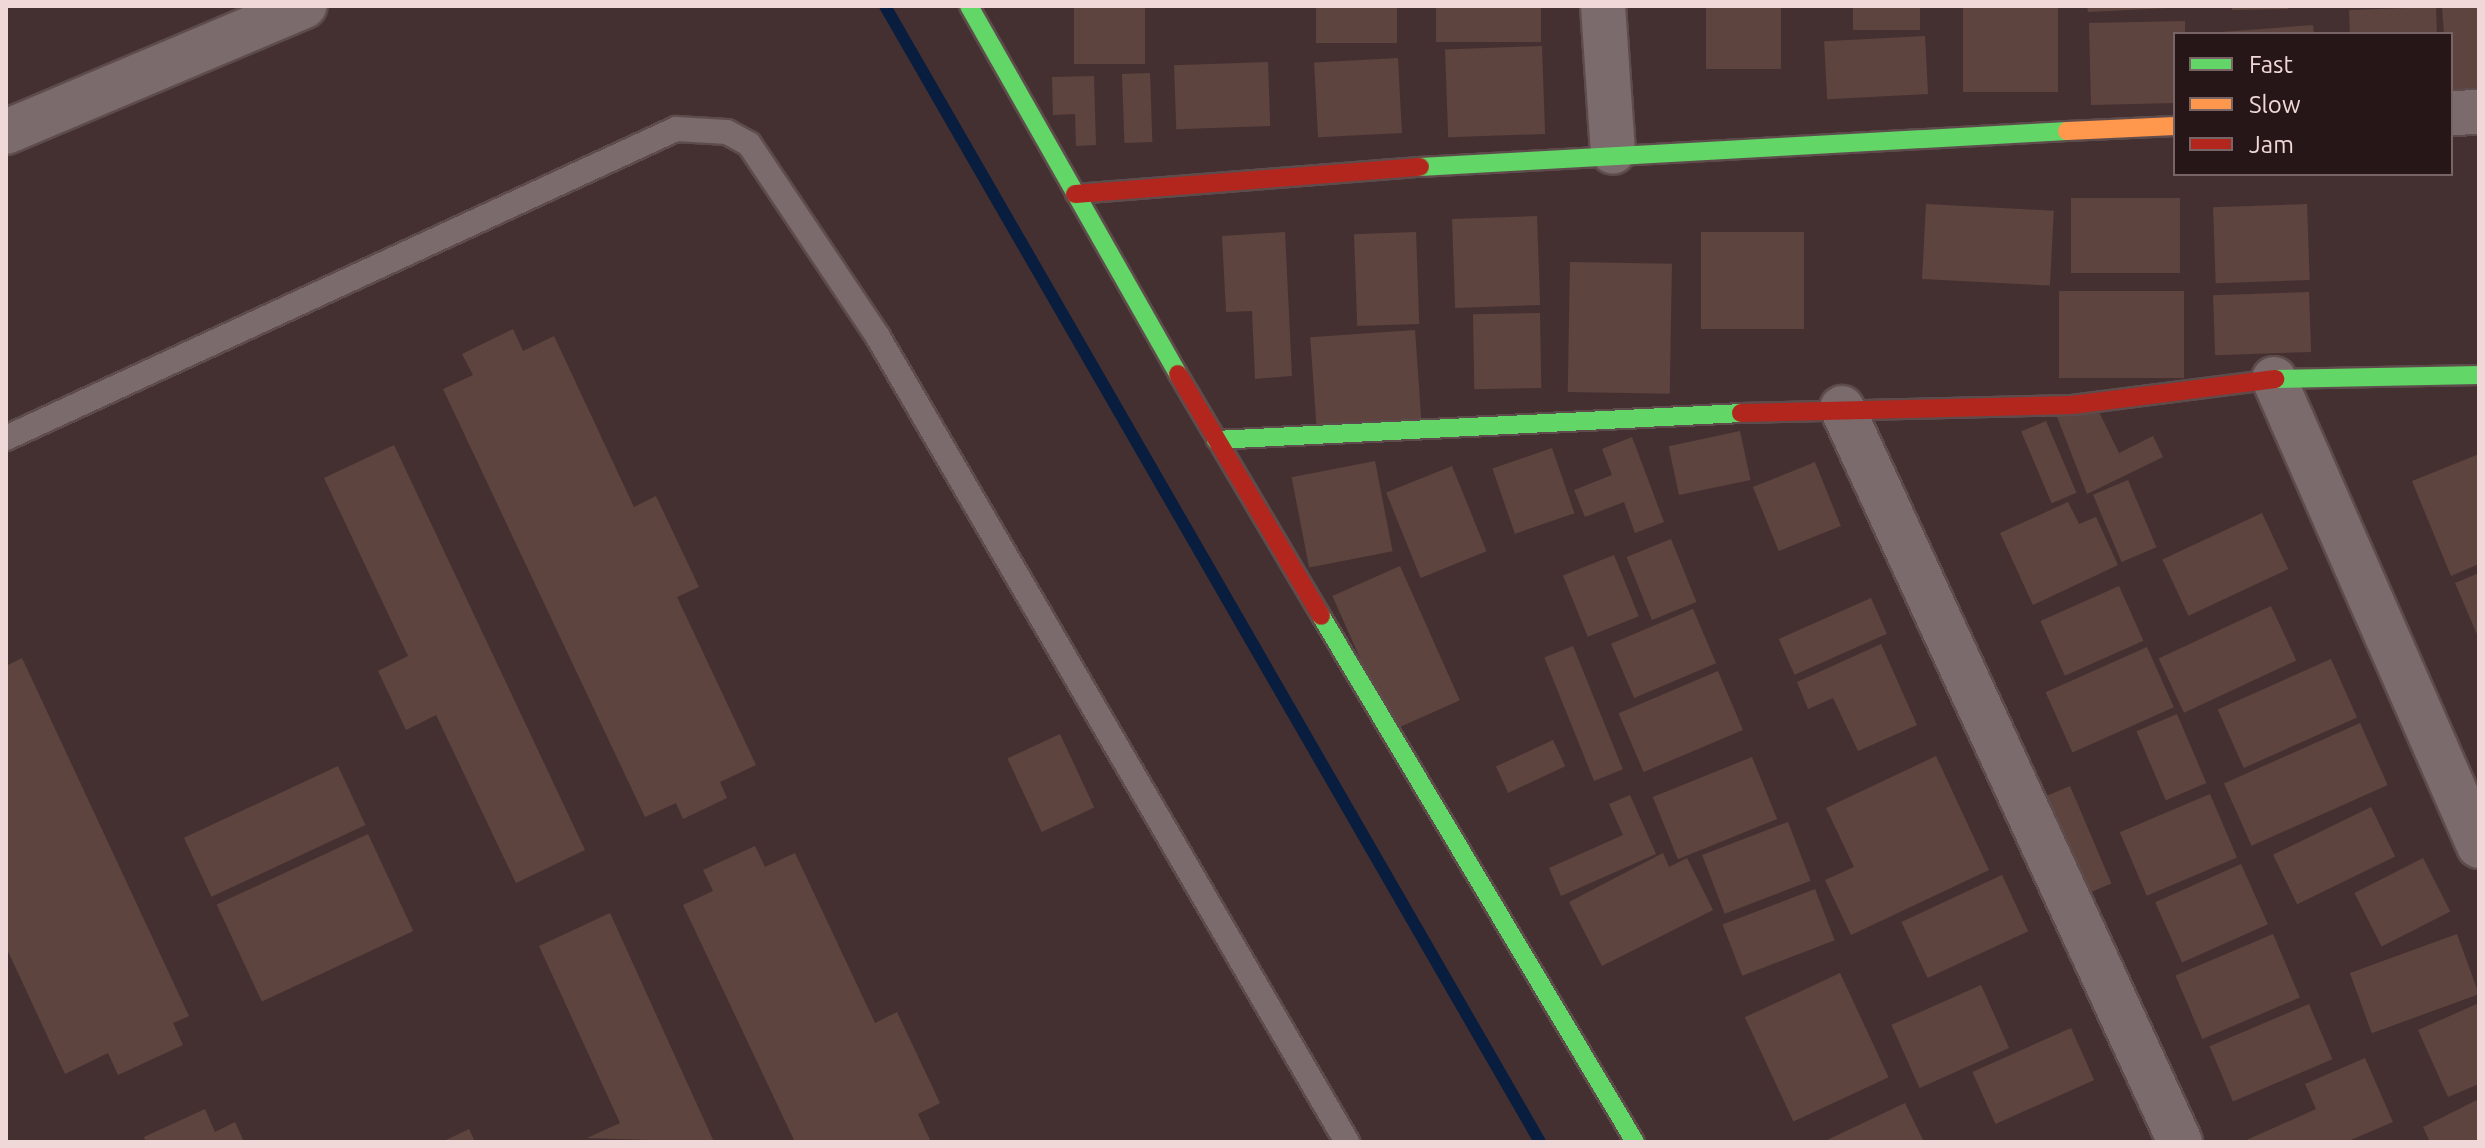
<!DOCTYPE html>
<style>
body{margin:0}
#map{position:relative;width:2485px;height:1148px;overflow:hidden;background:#453031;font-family:Ubuntu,sans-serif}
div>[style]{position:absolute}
.stream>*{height:12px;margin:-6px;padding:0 6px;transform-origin:6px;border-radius:6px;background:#091d3e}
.building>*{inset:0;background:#5d443e;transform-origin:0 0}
.roads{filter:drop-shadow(2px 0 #5e4c4c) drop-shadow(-2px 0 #5e4c4c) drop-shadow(0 2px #5e4c4c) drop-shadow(0 -2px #5e4c4c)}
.lane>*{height:24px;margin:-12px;padding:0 12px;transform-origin:12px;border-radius:12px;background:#7c6b6c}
.street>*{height:44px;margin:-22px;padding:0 22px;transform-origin:22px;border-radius:22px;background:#7c6b6c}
.fast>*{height:18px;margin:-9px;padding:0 9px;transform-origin:9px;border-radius:9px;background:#63d668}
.slow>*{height:18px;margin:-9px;padding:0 9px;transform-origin:9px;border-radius:9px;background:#ff974d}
.jam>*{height:18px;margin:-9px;padding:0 9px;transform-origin:9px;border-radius:9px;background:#b3261e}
span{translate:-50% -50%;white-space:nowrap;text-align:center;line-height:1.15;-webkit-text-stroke:7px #271617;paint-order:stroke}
.frame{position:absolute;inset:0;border:8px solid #f1d8d8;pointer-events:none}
.legend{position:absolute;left:2173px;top:32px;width:280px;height:144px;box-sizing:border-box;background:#271617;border:2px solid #786464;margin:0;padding:10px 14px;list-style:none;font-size:24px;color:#f1d8d8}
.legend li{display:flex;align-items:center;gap:16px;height:40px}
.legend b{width:40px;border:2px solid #786464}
</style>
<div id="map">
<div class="stream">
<i style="left:885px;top:6px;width:1311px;rotate:60.03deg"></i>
</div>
<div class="building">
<i style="left:1074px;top:6px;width:71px;height:58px"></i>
<i style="left:1316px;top:6px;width:81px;height:37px"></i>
<i style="left:1436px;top:6px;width:105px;height:36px"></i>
<i style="left:1706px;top:6px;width:75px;height:63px"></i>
<i style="left:1853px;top:6px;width:67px;height:24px"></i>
<i style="left:1963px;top:6px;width:95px;height:86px"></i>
<i style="clip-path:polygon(2087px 6px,2169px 6px,2169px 8px,2088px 12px)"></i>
<i style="clip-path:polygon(2232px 6px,2288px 6px,2288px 9px,2232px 10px)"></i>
<i style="clip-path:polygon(2479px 6px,2479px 90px,2451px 91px,2451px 34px,2444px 34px,2442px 8px)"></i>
<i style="left:2436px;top:7px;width:27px;height:87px;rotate:88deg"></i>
<i style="clip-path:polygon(2185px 21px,2185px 34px,2175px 34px,2175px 103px,2091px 105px,2089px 23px)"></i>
<i style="clip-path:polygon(2313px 25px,2314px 34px,2221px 34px,2221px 32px)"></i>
<i style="left:1925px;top:36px;width:58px;height:101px;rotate:87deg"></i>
<i style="left:1542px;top:46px;width:88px;height:97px;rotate:88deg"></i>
<i style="left:1398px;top:58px;width:75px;height:84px;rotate:87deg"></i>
<i style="left:1268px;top:62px;width:64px;height:94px;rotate:88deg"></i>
<i style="left:1150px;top:73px;width:69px;height:28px;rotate:88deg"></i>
<i style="clip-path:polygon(1094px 76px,1096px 145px,1076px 146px,1075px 114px,1053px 115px,1052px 77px)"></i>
<i style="left:2071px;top:198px;width:109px;height:75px"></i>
<i style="left:1926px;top:204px;width:128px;height:75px;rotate:3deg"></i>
<i style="left:2307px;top:204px;width:76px;height:94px;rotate:88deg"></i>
<i style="left:1537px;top:216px;width:89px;height:85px;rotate:88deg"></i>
<i style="clip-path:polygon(1285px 232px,1292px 376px,1255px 379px,1252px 311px,1226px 312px,1222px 236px)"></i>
<i style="left:1416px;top:232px;width:92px;height:62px;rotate:88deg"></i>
<i style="left:1804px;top:232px;width:97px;height:103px;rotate:90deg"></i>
<i style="left:1570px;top:262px;width:102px;height:130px;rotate:1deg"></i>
<i style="left:2059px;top:291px;width:125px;height:87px"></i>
<i style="left:2309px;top:292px;width:60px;height:96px;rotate:88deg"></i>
<i style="left:1540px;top:313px;width:75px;height:67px;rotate:89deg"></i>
<i style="clip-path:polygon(513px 329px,523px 351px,554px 336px,634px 507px,656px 496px,699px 587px,677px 597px,756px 765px,720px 782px,727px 798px,683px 819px,676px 803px,645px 817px,443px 389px,473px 375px,462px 354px)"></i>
<i style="left:1415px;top:330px;width:90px;height:105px;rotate:86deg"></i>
<i style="clip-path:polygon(2098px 410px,2119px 453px,2153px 436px,2163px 457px,2087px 494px,2056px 414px)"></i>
<i style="left:2046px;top:421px;width:78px;height:27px;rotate:67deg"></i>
<i style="left:1740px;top:431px;width:50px;height:73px;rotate:78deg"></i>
<i style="clip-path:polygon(1632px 437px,1664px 522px,1635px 533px,1624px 502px,1585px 517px,1574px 490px,1612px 475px,1602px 449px)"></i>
<i style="clip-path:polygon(394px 445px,585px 850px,516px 883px,436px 715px,406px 730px,378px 671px,408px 656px,324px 478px)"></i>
<i style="left:1552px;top:448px;width:69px;height:63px;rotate:71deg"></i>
<i style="clip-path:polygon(2479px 454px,2479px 564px,2451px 576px,2412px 481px)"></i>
<i style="left:1375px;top:461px;width:92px;height:85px;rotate:79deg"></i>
<i style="left:1815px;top:462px;width:69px;height:67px;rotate:68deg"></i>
<i style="left:1452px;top:466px;width:92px;height:71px;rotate:68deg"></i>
<i style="left:2128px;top:480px;width:73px;height:38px;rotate:67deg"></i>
<i style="clip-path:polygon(2068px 502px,2079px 524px,2096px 517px,2118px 565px,2033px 605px,2000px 533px)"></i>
<i style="left:2262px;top:513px;width:62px;height:110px;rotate:65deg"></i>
<i style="left:1671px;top:539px;width:68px;height:48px;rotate:68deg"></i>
<i style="left:1614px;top:555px;width:66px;height:55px;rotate:68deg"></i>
<i style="left:1400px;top:566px;width:147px;height:74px;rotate:66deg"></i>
<i style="clip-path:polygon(2479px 573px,2479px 639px,2455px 583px)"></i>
<i style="left:2119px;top:586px;width:60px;height:86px;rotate:66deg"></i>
<i style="left:1871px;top:598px;width:39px;height:101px;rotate:66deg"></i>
<i style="left:2271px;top:606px;width:60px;height:124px;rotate:65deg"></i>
<i style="left:1693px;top:609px;width:59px;height:89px;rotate:67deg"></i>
<i style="clip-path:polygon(1881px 644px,1917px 725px,1858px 751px,1833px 698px,1808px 709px,1797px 682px)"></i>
<i style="left:1573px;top:646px;width:133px;height:31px;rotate:68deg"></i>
<i style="left:2147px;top:647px;width:66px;height:111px;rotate:66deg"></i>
<i style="clip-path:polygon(22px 658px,189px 1016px,173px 1023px,183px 1045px,118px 1075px,108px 1053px,65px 1074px,6px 947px,6px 666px)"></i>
<i style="left:2331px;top:659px;width:64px;height:124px;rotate:66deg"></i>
<i style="left:1718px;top:671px;width:64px;height:108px;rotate:67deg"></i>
<i style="left:2177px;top:714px;width:75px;height:44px;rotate:67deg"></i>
<i style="left:2360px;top:723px;width:68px;height:149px;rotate:66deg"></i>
<i style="left:1060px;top:734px;width:81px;height:58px;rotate:65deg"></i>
<i style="left:1553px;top:740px;width:29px;height:63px;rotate:65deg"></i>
<i style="clip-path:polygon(1936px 756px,1989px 870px,1851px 935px,1825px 880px,1854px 867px,1826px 808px)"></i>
<i style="left:1752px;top:757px;width:67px;height:107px;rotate:68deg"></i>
<i style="left:338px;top:766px;width:65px;height:170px;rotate:65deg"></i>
<i style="left:2070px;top:786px;width:106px;height:27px;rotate:67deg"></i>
<i style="left:2210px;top:794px;width:69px;height:98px;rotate:67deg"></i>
<i style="clip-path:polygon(1630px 795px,1656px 854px,1561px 896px,1549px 868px,1623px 835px,1609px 804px)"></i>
<i style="left:2371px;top:807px;width:55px;height:109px;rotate:64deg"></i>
<i style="left:1788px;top:822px;width:63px;height:92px;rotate:69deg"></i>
<i style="left:368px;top:834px;width:107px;height:167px;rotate:65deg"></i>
<i style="clip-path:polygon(755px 846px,765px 867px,795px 853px,875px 1023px,897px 1012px,940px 1103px,918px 1114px,931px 1142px,795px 1142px,683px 905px,713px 891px,703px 870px)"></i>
<i style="clip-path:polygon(1663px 853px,1669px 867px,1687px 858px,1713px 910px,1602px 966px,1569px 902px)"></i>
<i style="left:2423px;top:858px;width:60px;height:77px;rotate:63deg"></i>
<i style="left:2241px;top:864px;width:66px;height:94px;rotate:66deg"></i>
<i style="left:2002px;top:875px;width:62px;height:111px;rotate:65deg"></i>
<i style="left:1815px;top:889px;width:55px;height:99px;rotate:69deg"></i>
<i style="clip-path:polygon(610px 913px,714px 1142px,587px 1138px,620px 1123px,539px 946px)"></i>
<i style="left:2273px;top:934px;width:69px;height:106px;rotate:67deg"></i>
<i style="left:2457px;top:934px;width:64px;height:114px;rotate:70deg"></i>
<i style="left:1840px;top:973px;width:115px;height:105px;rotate:65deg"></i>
<i style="left:1981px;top:985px;width:69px;height:98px;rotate:66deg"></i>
<i style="clip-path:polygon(2479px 1003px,2479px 1084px,2448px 1097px,2418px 1030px)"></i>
<i style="left:2309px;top:1004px;width:60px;height:108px;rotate:67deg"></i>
<i style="left:2071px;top:1028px;width:57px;height:108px;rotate:66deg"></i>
<i style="clip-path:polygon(2365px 1058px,2393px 1122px,2346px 1142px,2242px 1142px,2316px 1109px,2305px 1084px)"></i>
<i style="clip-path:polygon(2479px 1099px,2479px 1142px,2430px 1142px,2423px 1127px)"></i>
<i style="clip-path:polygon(1905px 1103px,1924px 1142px,1823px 1142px)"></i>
<i style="clip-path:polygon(205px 1109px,215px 1132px,235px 1122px,244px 1142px,146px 1142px,144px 1137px)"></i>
<i style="clip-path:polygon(469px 1129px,475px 1142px,442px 1142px)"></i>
</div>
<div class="roads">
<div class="lane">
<i style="left:6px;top:438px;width:738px;rotate:-24.76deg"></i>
<i style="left:676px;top:129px;width:51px;rotate:3.4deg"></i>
<i style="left:727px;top:132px;width:25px;rotate:29deg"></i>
<i style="left:749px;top:144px;width:232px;rotate:56.2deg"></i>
<i style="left:878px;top:337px;width:932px;rotate:59.77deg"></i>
</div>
<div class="street">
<i style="left:1603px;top:6px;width:146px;rotate:86.1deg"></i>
<i style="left:2451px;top:113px;width:28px;rotate:-2deg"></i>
<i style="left:6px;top:132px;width:324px;rotate:-22.9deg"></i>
<i style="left:2274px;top:379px;width:510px;rotate:66.3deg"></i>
<i style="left:1842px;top:408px;width:808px;rotate:65.27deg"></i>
</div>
<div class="fast">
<i style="left:969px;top:6px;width:423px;rotate:60.4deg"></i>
<i style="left:1420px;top:167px;width:648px;rotate:-3.18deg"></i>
<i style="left:2275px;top:379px;width:204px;rotate:-1.1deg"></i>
<i style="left:1216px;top:440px;width:526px;rotate:-2.94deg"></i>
<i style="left:1321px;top:616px;width:613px;rotate:59.16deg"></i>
</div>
<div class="slow">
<i style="left:2067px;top:131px;width:108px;rotate:-2.7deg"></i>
</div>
<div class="jam">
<i style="left:1075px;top:194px;width:346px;rotate:-4.5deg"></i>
<i style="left:1178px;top:374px;width:281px;rotate:59.4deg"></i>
<i style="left:1741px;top:413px;width:331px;rotate:-1.4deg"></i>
<i style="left:2072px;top:405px;width:205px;rotate:-7.3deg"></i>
</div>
</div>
<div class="frame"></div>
<ul class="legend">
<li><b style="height:10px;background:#63d668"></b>Fast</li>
<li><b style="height:10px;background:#ff974d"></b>Slow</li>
<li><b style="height:10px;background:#b3261e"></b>Jam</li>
</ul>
</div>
